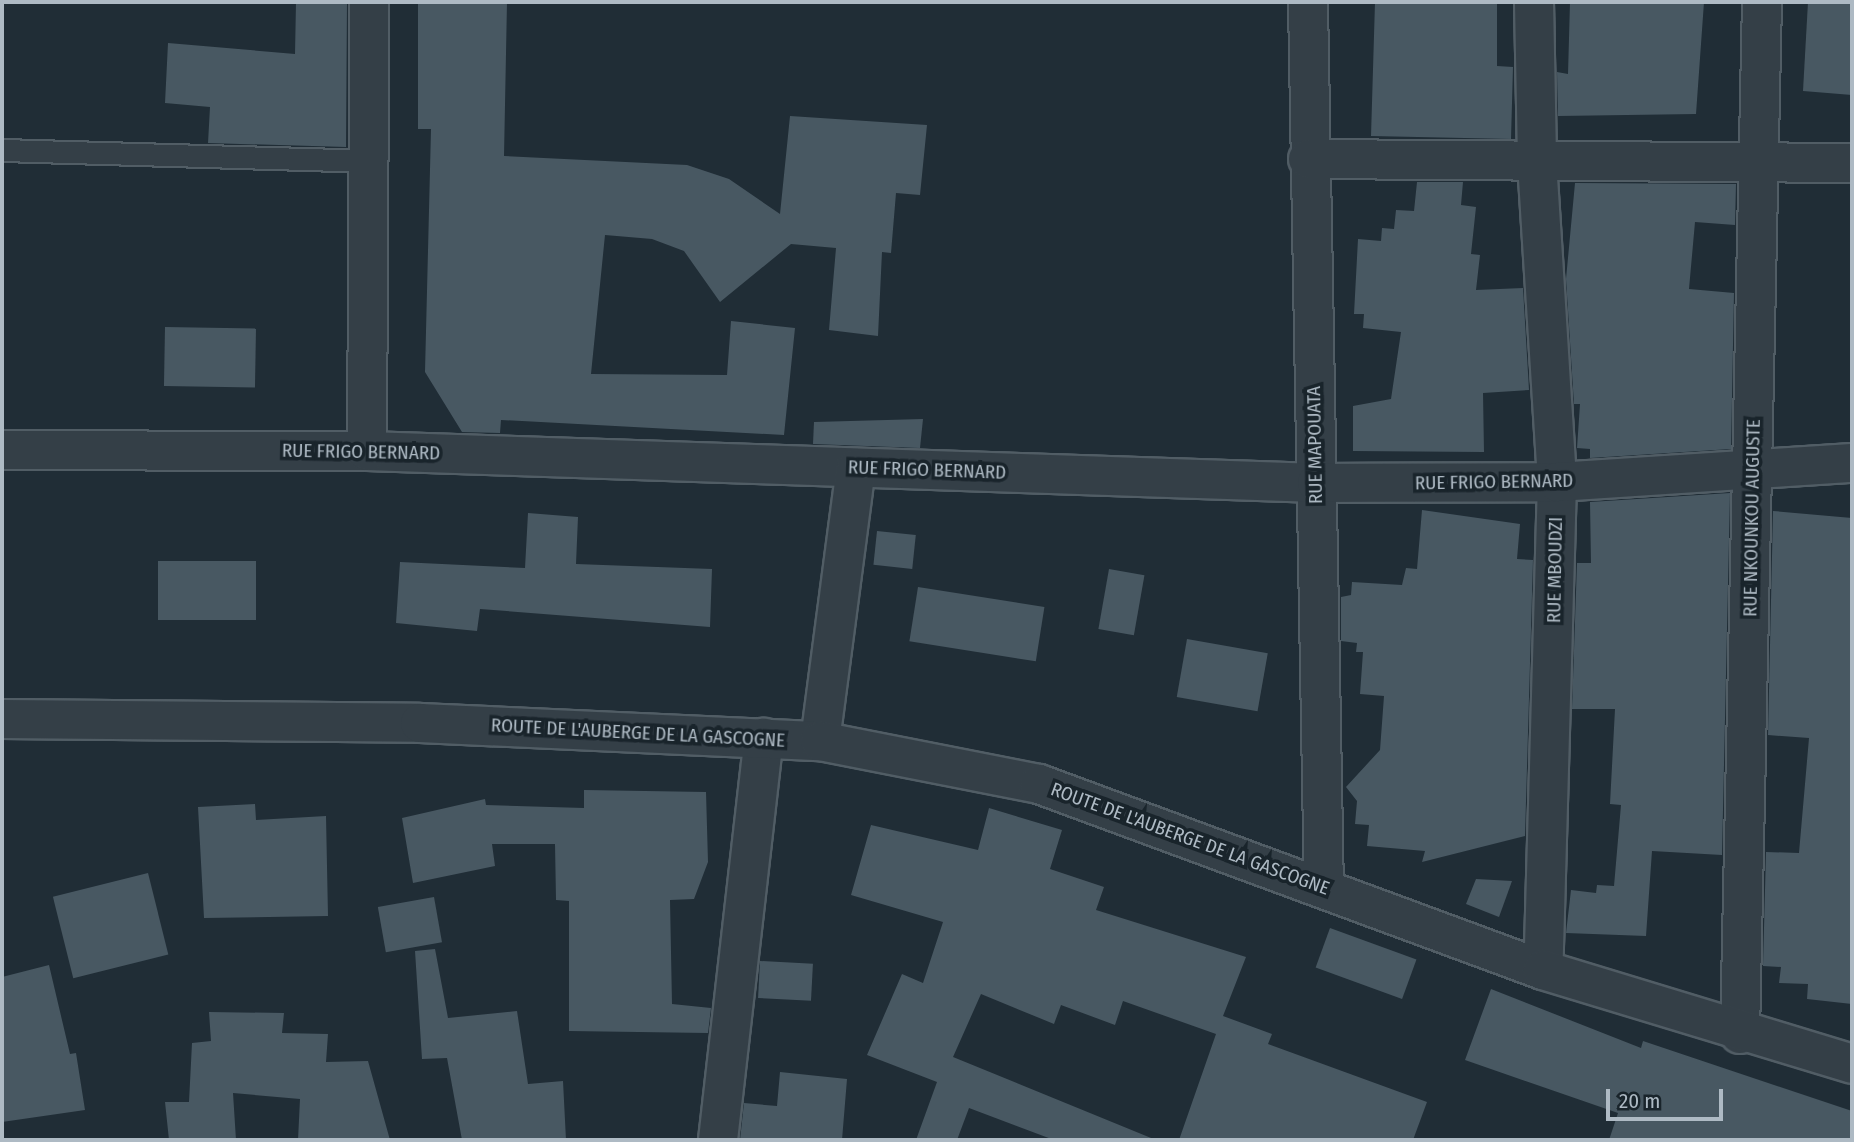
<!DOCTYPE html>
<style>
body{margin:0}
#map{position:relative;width:1854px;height:1142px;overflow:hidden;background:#202d36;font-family:"Fira Sans Condensed",sans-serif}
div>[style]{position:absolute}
.building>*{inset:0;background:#485862;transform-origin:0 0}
.roads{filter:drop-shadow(2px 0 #515d65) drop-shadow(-2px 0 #515d65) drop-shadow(0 2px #515d65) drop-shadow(0 -2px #515d65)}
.service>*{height:21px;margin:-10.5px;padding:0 10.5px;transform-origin:10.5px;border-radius:10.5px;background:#343f47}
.minor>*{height:38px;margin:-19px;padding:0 19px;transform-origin:19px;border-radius:19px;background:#343f47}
.tertiary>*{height:38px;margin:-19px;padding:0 19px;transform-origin:19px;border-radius:19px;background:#343f47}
span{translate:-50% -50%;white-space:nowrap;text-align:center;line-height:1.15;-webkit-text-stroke:7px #19242b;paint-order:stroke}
.street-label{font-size:19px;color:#aebac4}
.frame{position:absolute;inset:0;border:4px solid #aebac4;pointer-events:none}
.scale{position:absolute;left:1606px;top:1089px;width:117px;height:32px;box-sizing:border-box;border:4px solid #aebac4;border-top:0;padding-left:9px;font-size:21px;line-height:24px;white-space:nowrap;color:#aebac4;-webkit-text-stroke:5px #19242b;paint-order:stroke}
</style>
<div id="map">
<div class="building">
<i style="clip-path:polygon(296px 2px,347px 2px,346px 147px,208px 143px,210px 107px,165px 103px,168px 43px,295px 54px)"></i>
<i style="clip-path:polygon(418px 2px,507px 2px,504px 156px,687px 165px,729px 179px,780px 214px,790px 116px,927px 125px,920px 195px,896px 193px,891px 253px,882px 252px,878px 336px,829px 330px,836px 248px,791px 244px,720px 302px,684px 251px,652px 239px,605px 235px,591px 374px,727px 375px,731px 321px,795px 328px,784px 435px,501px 420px,500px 433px,462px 432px,425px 372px,431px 129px,418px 129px)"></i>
<i style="clip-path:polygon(1375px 2px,1497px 2px,1497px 66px,1513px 67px,1511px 139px,1371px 136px)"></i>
<i style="clip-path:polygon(1570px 2px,1704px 2px,1696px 114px,1558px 116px,1557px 72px,1568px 74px)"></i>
<i style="clip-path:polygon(1808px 2px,1852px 2px,1852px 95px,1803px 91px)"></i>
<i style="clip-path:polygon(1417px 182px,1463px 182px,1461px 205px,1476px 207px,1471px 254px,1480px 255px,1476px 290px,1523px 288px,1529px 390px,1483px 393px,1484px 452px,1353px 451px,1353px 406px,1391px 399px,1401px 332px,1363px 328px,1364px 314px,1354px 314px,1358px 239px,1381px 241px,1382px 228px,1394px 229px,1396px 210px,1414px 211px)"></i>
<i style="clip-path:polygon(1575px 183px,1736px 184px,1735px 225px,1695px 222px,1689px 289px,1734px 293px,1731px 449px,1590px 458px,1590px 449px,1577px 448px,1580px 404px,1574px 404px,1566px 279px)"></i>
<i style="left:165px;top:327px;width:91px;height:59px;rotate:1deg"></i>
<i style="clip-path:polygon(923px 419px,920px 448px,813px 444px,814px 422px)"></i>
<i style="clip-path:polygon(1730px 493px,1722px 855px,1652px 851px,1646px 936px,1566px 933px,1571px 890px,1596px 893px,1597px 885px,1614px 886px,1621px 805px,1610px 804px,1615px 709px,1572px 709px,1577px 563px,1591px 563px,1590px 502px)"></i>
<i style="clip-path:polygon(1422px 510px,1520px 524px,1517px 559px,1533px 560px,1525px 836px,1422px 862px,1425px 851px,1367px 846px,1369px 825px,1355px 824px,1357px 801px,1346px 787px,1380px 750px,1384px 696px,1360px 694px,1363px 652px,1356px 652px,1357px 643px,1341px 641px,1341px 597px,1351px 595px,1352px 582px,1402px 585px,1406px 568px,1417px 569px)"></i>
<i style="clip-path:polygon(1773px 511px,1852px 518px,1852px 1004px,1807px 999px,1808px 984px,1779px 983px,1781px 967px,1763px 966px,1766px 852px,1799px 853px,1809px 738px,1768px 735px)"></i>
<i style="clip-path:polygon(528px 513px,578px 517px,576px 564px,712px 569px,710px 627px,480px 609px,477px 631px,396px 623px,400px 562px,525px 568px)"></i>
<i style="left:877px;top:531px;width:39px;height:34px;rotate:6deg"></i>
<i style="left:158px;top:561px;width:98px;height:59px"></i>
<i style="left:1109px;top:569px;width:36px;height:61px;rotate:10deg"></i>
<i style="left:918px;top:587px;width:128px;height:55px;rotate:9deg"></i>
<i style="left:1187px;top:639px;width:82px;height:59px;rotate:10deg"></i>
<i style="clip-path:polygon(584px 790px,706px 792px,708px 862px,694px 899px,670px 900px,672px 1004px,711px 1008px,708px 1033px,569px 1031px,569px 901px,556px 900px,555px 844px,492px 844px,495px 866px,413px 883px,402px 818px,485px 799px,486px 805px,584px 808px)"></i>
<i style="clip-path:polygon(255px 804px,256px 820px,326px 816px,328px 916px,204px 918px,198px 807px)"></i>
<i style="clip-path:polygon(989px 808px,1062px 830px,1050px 869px,1104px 887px,1096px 910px,1246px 957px,1223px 1016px,1272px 1034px,1268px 1044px,1427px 1102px,1413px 1140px,1179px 1140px,1216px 1034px,1123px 1001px,1115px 1025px,1061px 1005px,1054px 1024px,981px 994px,953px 1057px,1156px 1140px,1054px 1140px,969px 1108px,957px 1140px,916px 1140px,937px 1082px,867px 1055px,902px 974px,923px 983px,943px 922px,851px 895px,871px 825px,978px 850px)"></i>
<i style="left:148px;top:873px;width:84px;height:98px;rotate:76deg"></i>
<i style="clip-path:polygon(1476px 879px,1512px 881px,1499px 917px,1466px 904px)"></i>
<i style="left:434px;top:897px;width:46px;height:57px;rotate:80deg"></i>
<i style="left:1330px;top:928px;width:92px;height:42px;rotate:20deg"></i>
<i style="clip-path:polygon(435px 949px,448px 1018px,517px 1011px,528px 1084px,563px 1081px,566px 1140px,462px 1140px,447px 1058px,422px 1059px,415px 951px)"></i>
<i style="left:760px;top:961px;width:53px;height:37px;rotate:3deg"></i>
<i style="clip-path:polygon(49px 965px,70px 1054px,76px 1053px,85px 1110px,2px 1122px,2px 977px)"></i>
<i style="clip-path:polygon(1491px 989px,1641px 1048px,1643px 1041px,1852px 1111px,1852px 1140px,1609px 1140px,1618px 1113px,1465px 1060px)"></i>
<i style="clip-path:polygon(209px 1012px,284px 1013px,282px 1033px,328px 1034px,326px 1062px,368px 1061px,390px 1140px,298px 1140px,300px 1099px,233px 1093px,236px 1140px,169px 1140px,165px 1102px,189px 1102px,192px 1043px,211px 1041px)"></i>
<i style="clip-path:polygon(780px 1072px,847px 1079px,842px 1140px,740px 1140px,744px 1103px,777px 1106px)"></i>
</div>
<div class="roads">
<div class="service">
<i style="left:2px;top:150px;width:365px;rotate:1.7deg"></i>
</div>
<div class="minor">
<i style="left:1308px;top:2px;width:886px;rotate:88.97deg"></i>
<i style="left:1534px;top:2px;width:160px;rotate:88.9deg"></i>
<i style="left:1537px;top:162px;width:321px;rotate:86.4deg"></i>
<i style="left:1557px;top:482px;width:488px;rotate:91.6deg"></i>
<i style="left:1308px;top:159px;width:544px;rotate:0.42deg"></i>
<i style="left:2px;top:450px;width:365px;rotate:0.2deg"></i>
<i style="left:367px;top:451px;width:951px;rotate:1.93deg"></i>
<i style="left:1317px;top:483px;width:240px;rotate:-0.2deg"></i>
<i style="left:1557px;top:482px;width:296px;rotate:-3.7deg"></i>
<i style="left:367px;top:451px;width:449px;rotate:-89.7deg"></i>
<i style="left:820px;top:741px;width:275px;rotate:-82.5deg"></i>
<i style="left:1740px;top:1034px;width:1032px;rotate:-88.78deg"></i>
<i style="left:718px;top:1140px;width:405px;rotate:-83.5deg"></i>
</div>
<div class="tertiary">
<i style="left:2px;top:719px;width:418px;rotate:0.5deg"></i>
<i style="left:420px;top:723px;width:400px;rotate:2.6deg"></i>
<i style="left:820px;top:741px;width:223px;rotate:11.1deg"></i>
<i style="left:1039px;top:784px;width:537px;rotate:20.26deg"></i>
<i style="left:1543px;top:970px;width:323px;rotate:16.9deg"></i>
</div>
</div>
<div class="street-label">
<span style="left:1315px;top:445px;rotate:-91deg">RUE MAPOUATA</span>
<span style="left:361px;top:452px;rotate:1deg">RUE FRIGO BERNARD</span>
<span style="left:927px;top:470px;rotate:2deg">RUE FRIGO BERNARD</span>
<span style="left:1494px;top:482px;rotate:-1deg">RUE FRIGO BERNARD</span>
<span style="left:1752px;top:518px;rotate:-89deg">RUE NKOUNKOU AUGUSTE</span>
<span style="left:1555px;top:570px;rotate:-89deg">RUE MBOUDZI</span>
<span style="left:638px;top:733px;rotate:3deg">ROUTE DE L'AUBERGE DE LA GASCOGNE</span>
<span style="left:1190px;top:839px;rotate:20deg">ROUTE DE L'AUBERGE DE LA GASCOGNE</span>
</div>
<div class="frame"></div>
<div class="scale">20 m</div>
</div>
